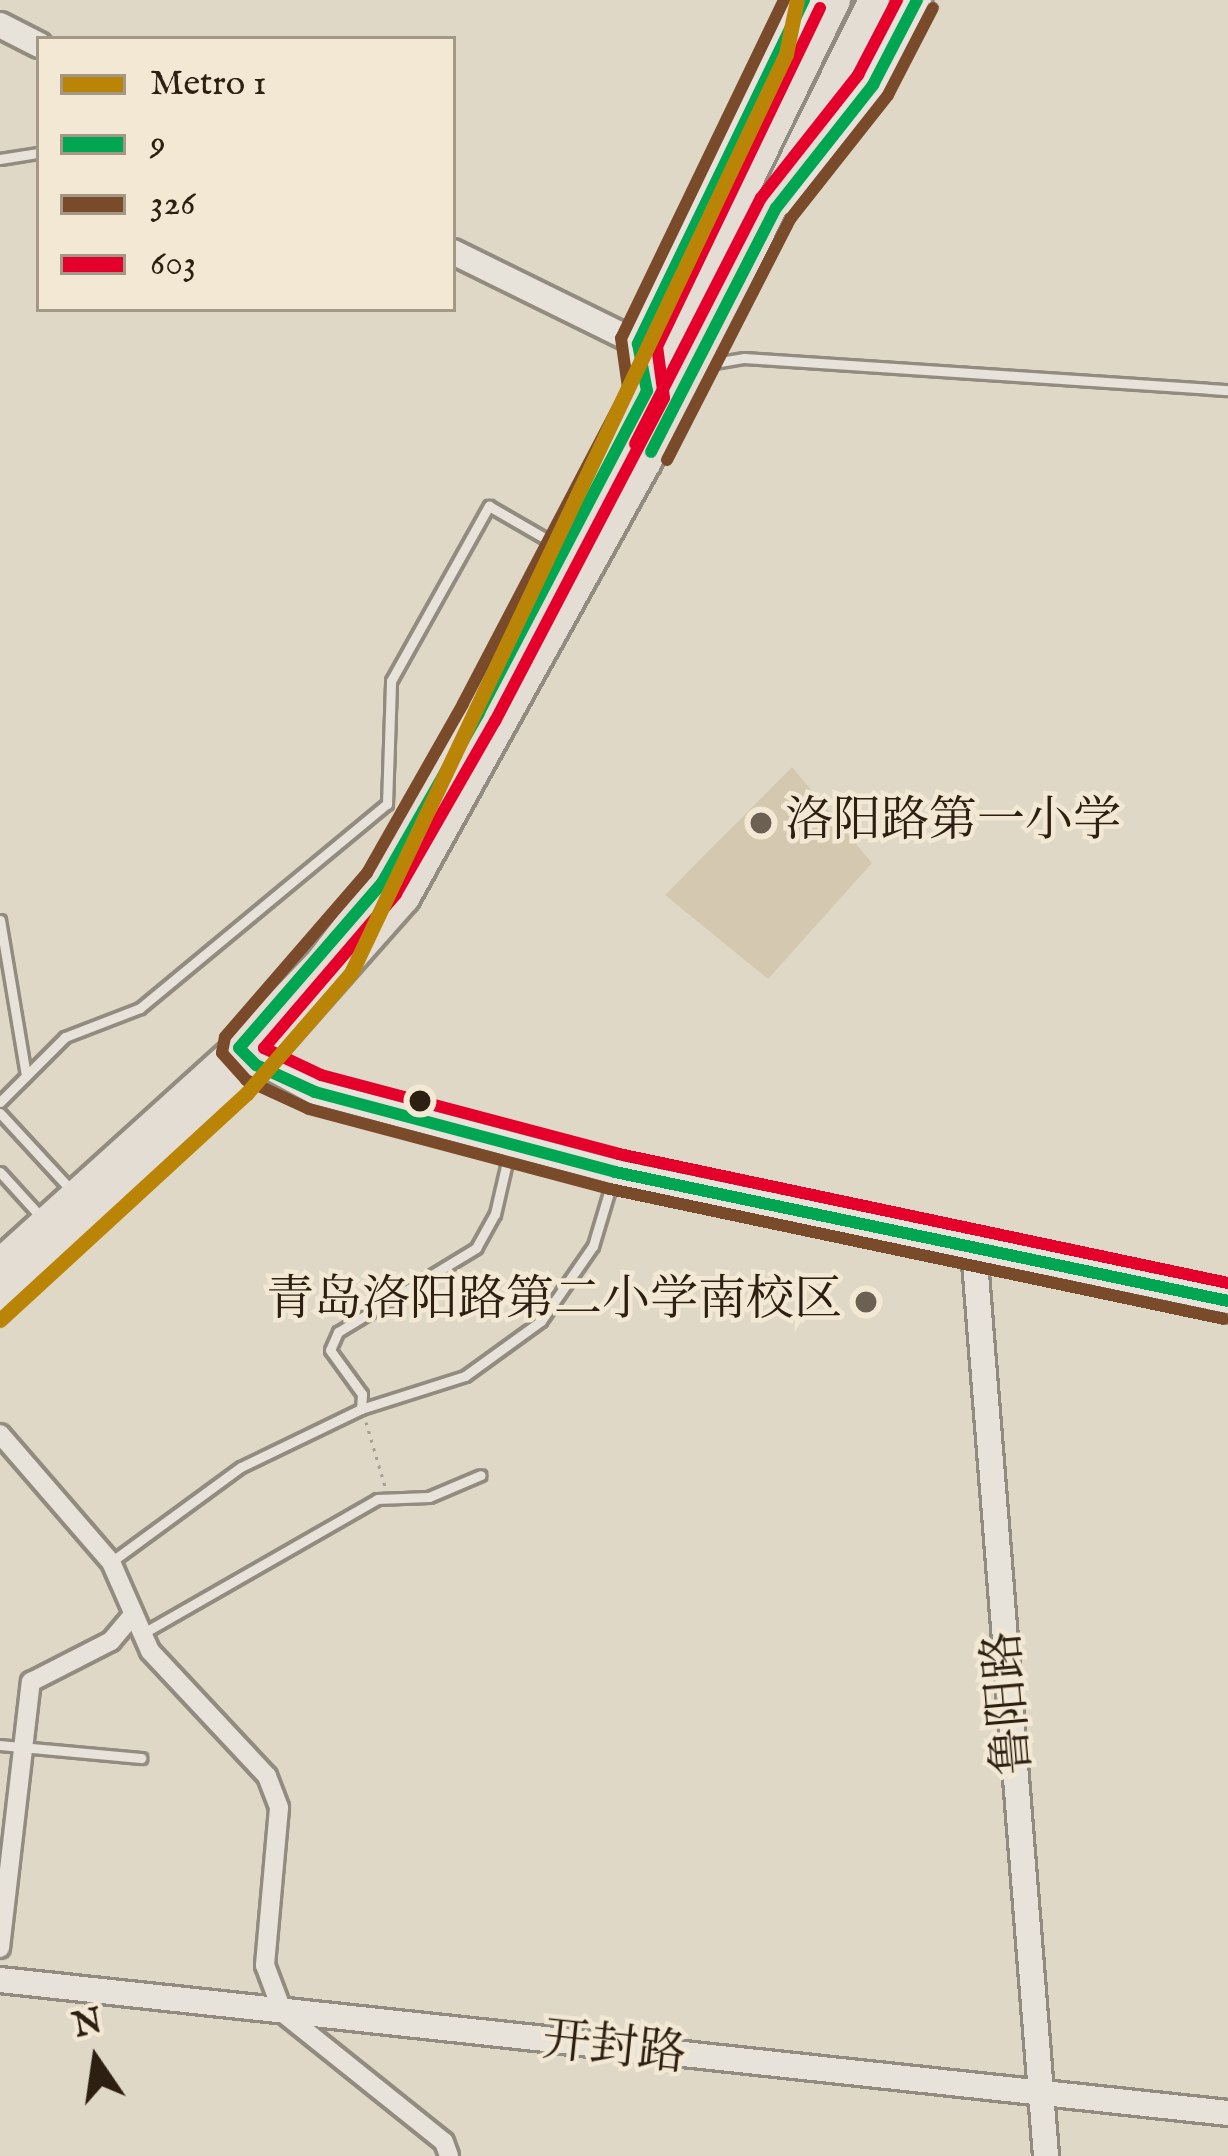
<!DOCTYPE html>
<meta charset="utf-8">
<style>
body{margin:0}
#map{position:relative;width:1228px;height:2156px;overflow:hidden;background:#e0d8c6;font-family:"IM FELL English","Noto Serif SC",serif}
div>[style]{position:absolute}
.green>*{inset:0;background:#d4c9b0}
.path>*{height:3px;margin-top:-1.5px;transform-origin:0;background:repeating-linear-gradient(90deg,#a4a097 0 3px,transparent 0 9px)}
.roads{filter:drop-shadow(3px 0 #928c80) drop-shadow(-3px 0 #928c80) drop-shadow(0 3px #928c80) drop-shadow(0 -3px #928c80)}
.service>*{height:9px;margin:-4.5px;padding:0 4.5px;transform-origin:4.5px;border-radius:4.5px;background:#e7e2da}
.minor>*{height:18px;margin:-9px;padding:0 9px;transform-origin:9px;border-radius:9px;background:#e7e2da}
.tertiary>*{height:24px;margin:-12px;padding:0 12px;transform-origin:12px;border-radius:12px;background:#e7e2da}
.secondary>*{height:27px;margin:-13.5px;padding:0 13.5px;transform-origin:13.5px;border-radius:13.5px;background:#e7e2da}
.primary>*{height:30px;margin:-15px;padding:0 15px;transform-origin:15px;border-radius:15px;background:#e3ddd3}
.bus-1>*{height:12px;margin:-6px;padding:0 6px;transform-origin:6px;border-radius:6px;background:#00a651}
.bus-2>*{height:12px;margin:-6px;padding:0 6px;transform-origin:6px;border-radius:6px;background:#7a4b2a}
.bus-3>*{height:12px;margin:-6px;padding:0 6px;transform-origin:6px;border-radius:6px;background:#e4002b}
.metro-1>*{height:15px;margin:-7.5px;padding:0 7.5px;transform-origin:7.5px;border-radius:7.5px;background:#ba8506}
.dots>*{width:33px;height:33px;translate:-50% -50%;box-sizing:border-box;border:6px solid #f2e8d3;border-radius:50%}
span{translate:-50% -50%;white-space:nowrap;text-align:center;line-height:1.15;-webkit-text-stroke:9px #f2e8d3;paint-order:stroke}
.poi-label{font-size:48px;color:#2d2013}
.left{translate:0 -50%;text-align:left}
.right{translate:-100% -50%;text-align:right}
.street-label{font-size:48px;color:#2d2013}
.legend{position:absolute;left:36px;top:36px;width:420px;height:276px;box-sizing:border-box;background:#f2e8d3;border:3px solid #a39886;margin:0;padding:15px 21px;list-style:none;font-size:36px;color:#2d2013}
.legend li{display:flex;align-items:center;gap:24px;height:60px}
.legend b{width:60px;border:3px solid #a39886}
.north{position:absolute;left:36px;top:2000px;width:120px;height:120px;-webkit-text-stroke:9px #f2e8d3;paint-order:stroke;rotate:347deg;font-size:33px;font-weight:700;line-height:48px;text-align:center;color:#2d2013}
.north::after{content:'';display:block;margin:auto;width:42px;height:54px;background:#2d2013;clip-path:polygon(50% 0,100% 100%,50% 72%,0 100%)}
</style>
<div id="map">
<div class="green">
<i style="clip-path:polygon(792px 767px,872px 863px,768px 979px,665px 895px)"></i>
</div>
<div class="path">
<i style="left:366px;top:1422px;width:67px;rotate:73.5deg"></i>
</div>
<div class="roads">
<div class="service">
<i style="left:0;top:159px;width:39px;rotate:-9deg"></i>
<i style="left:702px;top:365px;width:43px;rotate:-9.5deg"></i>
<i style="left:744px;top:358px;width:485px;rotate:3.8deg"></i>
<i style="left:0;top:920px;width:158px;rotate:80.5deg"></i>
<i style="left:0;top:1102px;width:92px;rotate:-45deg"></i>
<i style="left:65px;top:1037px;width:80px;rotate:-21.1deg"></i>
<i style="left:140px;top:1008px;width:320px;rotate:-39.6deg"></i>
<i style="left:387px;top:804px;width:123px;rotate:-88.1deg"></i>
<i style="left:391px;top:681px;width:201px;rotate:-60.8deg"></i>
<i style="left:489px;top:506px;width:82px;rotate:30deg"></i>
<i style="left:0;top:1113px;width:108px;rotate:47.3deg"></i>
<i style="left:0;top:1172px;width:61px;rotate:47.7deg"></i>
<i style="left:361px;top:1409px;width:15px;rotate:-86deg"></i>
<i style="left:362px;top:1394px;width:54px;rotate:-126deg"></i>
<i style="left:330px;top:1350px;width:20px;rotate:-66deg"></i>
<i style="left:338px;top:1332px;width:162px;rotate:-31.3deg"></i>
<i style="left:476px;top:1248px;width:39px;rotate:-61deg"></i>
<i style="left:495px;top:1214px;width:67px;rotate:-77deg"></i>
<i style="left:111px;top:1562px;width:161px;rotate:-36.2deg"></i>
<i style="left:241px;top:1467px;width:133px;rotate:-25.8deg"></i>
<i style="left:361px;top:1409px;width:109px;rotate:-17.6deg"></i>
<i style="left:465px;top:1376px;width:94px;rotate:-35.9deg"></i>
<i style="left:541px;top:1321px;width:91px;rotate:-55.3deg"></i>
<i style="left:593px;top:1246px;width:77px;rotate:-73.4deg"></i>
<i style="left:140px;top:1635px;width:273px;rotate:-29.8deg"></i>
<i style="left:377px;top:1499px;width:52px;rotate:-2.2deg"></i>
<i style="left:429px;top:1497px;width:56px;rotate:-22.9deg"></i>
<i style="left:0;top:1745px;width:142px;rotate:5.3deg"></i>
</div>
<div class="minor">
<i style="left:0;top:1434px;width:169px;rotate:49.1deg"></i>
<i style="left:111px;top:1562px;width:97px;rotate:66.3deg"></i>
<i style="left:150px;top:1651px;width:171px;rotate:46.9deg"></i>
<i style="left:267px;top:1776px;width:34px;rotate:69deg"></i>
<i style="left:279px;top:1808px;width:158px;rotate:95.1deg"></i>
<i style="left:265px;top:1965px;width:51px;rotate:69.4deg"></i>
<i style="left:283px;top:2013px;width:206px;rotate:38.7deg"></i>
<i style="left:444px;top:2142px;width:15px;rotate:70deg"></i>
<i style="left:0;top:1948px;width:268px;rotate:-83.4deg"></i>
<i style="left:31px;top:1682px;width:90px;rotate:-27.1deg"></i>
<i style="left:111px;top:1641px;width:35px;rotate:-50deg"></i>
</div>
<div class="tertiary">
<i style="left:0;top:25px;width:44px;rotate:27.1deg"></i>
<i style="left:453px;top:252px;width:226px;rotate:26.2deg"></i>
<i style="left:245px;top:1054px;width:80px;rotate:28.5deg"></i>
<i style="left:315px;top:1092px;width:310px;rotate:14.9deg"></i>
<i style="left:615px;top:1172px;width:626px;rotate:11.88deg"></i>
<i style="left:974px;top:1249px;width:910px;rotate:85.46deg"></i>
<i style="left:0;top:1980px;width:1235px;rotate:6.18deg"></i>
</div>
<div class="secondary">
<i style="left:783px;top:200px;width:146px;rotate:-52deg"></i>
<i style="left:873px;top:85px;width:96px;rotate:-62.6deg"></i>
<i style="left:647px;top:391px;width:48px;rotate:-100.8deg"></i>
<i style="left:638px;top:344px;width:382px;rotate:-64.2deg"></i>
</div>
<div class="primary">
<i style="left:0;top:1264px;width:322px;rotate:-42.1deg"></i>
<i style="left:239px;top:1048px;width:120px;rotate:-46.3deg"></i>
<i style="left:322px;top:961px;width:98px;rotate:-52.4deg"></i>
<i style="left:382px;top:883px;width:473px;rotate:-61.3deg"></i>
<i style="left:609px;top:468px;width:520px;rotate:-64.22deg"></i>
<i style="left:0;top:1298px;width:346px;rotate:-42.3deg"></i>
<i style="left:256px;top:1065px;width:223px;rotate:-48.5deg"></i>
<i style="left:404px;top:898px;width:499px;rotate:-61deg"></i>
<i style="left:646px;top:462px;width:515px;rotate:-63.73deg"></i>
</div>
</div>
<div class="bus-1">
<i style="left:804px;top:0;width:382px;rotate:115.8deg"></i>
<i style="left:638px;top:344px;width:48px;rotate:79.2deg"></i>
<i style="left:647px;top:391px;width:363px;rotate:117.6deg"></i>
<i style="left:479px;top:713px;width:196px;rotate:119.7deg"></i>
<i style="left:382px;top:883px;width:218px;rotate:130.9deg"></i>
<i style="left:239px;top:1048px;width:24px;rotate:45deg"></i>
<i style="left:256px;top:1065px;width:65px;rotate:24.6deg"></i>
<i style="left:315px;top:1092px;width:310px;rotate:14.9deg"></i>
<i style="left:615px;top:1172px;width:626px;rotate:11.88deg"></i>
<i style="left:651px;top:452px;width:274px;rotate:-62.9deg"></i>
<i style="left:776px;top:208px;width:157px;rotate:-51.7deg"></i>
<i style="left:873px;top:85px;width:96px;rotate:-62.6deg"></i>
</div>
<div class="bus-2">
<i style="left:784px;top:0;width:375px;rotate:115.7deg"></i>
<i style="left:621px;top:338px;width:50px;rotate:82deg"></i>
<i style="left:628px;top:388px;width:356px;rotate:117.6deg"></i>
<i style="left:463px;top:704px;width:194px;rotate:119.6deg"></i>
<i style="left:367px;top:873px;width:217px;rotate:130.9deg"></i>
<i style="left:225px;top:1037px;width:16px;rotate:101deg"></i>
<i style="left:222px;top:1053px;width:36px;rotate:48deg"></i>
<i style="left:246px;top:1080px;width:69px;rotate:24.7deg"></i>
<i style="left:309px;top:1109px;width:311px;rotate:14.9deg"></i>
<i style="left:610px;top:1189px;width:628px;rotate:11.95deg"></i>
<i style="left:667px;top:460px;width:272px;rotate:-62.9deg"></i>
<i style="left:791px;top:218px;width:157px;rotate:-51.7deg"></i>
<i style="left:888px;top:95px;width:98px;rotate:-62.7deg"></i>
</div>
<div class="bus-3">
<i style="left:820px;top:8px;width:375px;rotate:115.7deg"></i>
<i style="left:657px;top:346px;width:52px;rotate:82.3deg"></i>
<i style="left:664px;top:398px;width:365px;rotate:117.6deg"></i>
<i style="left:495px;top:721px;width:199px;rotate:119.8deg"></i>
<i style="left:396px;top:894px;width:203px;rotate:130.6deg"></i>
<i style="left:264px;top:1048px;width:63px;rotate:25.3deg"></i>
<i style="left:321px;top:1075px;width:308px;rotate:14.8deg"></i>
<i style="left:619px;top:1154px;width:623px;rotate:11.96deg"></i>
<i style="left:635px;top:444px;width:276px;rotate:-62.9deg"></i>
<i style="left:761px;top:198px;width:157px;rotate:-51.7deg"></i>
<i style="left:858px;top:75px;width:85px;rotate:-62.5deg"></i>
</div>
<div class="metro-1">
<i style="left:0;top:1320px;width:335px;rotate:-42.6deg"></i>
<i style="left:247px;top:1093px;width:159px;rotate:-49.1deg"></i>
<i style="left:351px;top:973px;width:1017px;rotate:-64.67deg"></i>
<i style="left:786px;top:54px;width:55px;rotate:-78.5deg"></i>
</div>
<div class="dots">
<i style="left:761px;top:823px;background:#6c6052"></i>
<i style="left:420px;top:1101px;background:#2d2013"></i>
<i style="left:866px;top:1302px;background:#6c6052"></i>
</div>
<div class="poi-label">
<span class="left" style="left:785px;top:823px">洛阳路第一小学</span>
<span class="right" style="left:842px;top:1302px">青岛洛阳路第二小学南校区</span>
</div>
<div class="street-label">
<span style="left:1010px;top:1703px;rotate:-95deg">鲁阳路</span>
<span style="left:614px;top:2049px;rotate:6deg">开封路</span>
</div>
<ul class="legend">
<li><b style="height:15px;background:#ba8506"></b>Metro 1</li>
<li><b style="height:15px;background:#00a651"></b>9</li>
<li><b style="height:15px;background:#7a4b2a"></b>326</li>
<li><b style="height:15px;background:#e4002b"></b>603</li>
</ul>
<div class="north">N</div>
</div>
